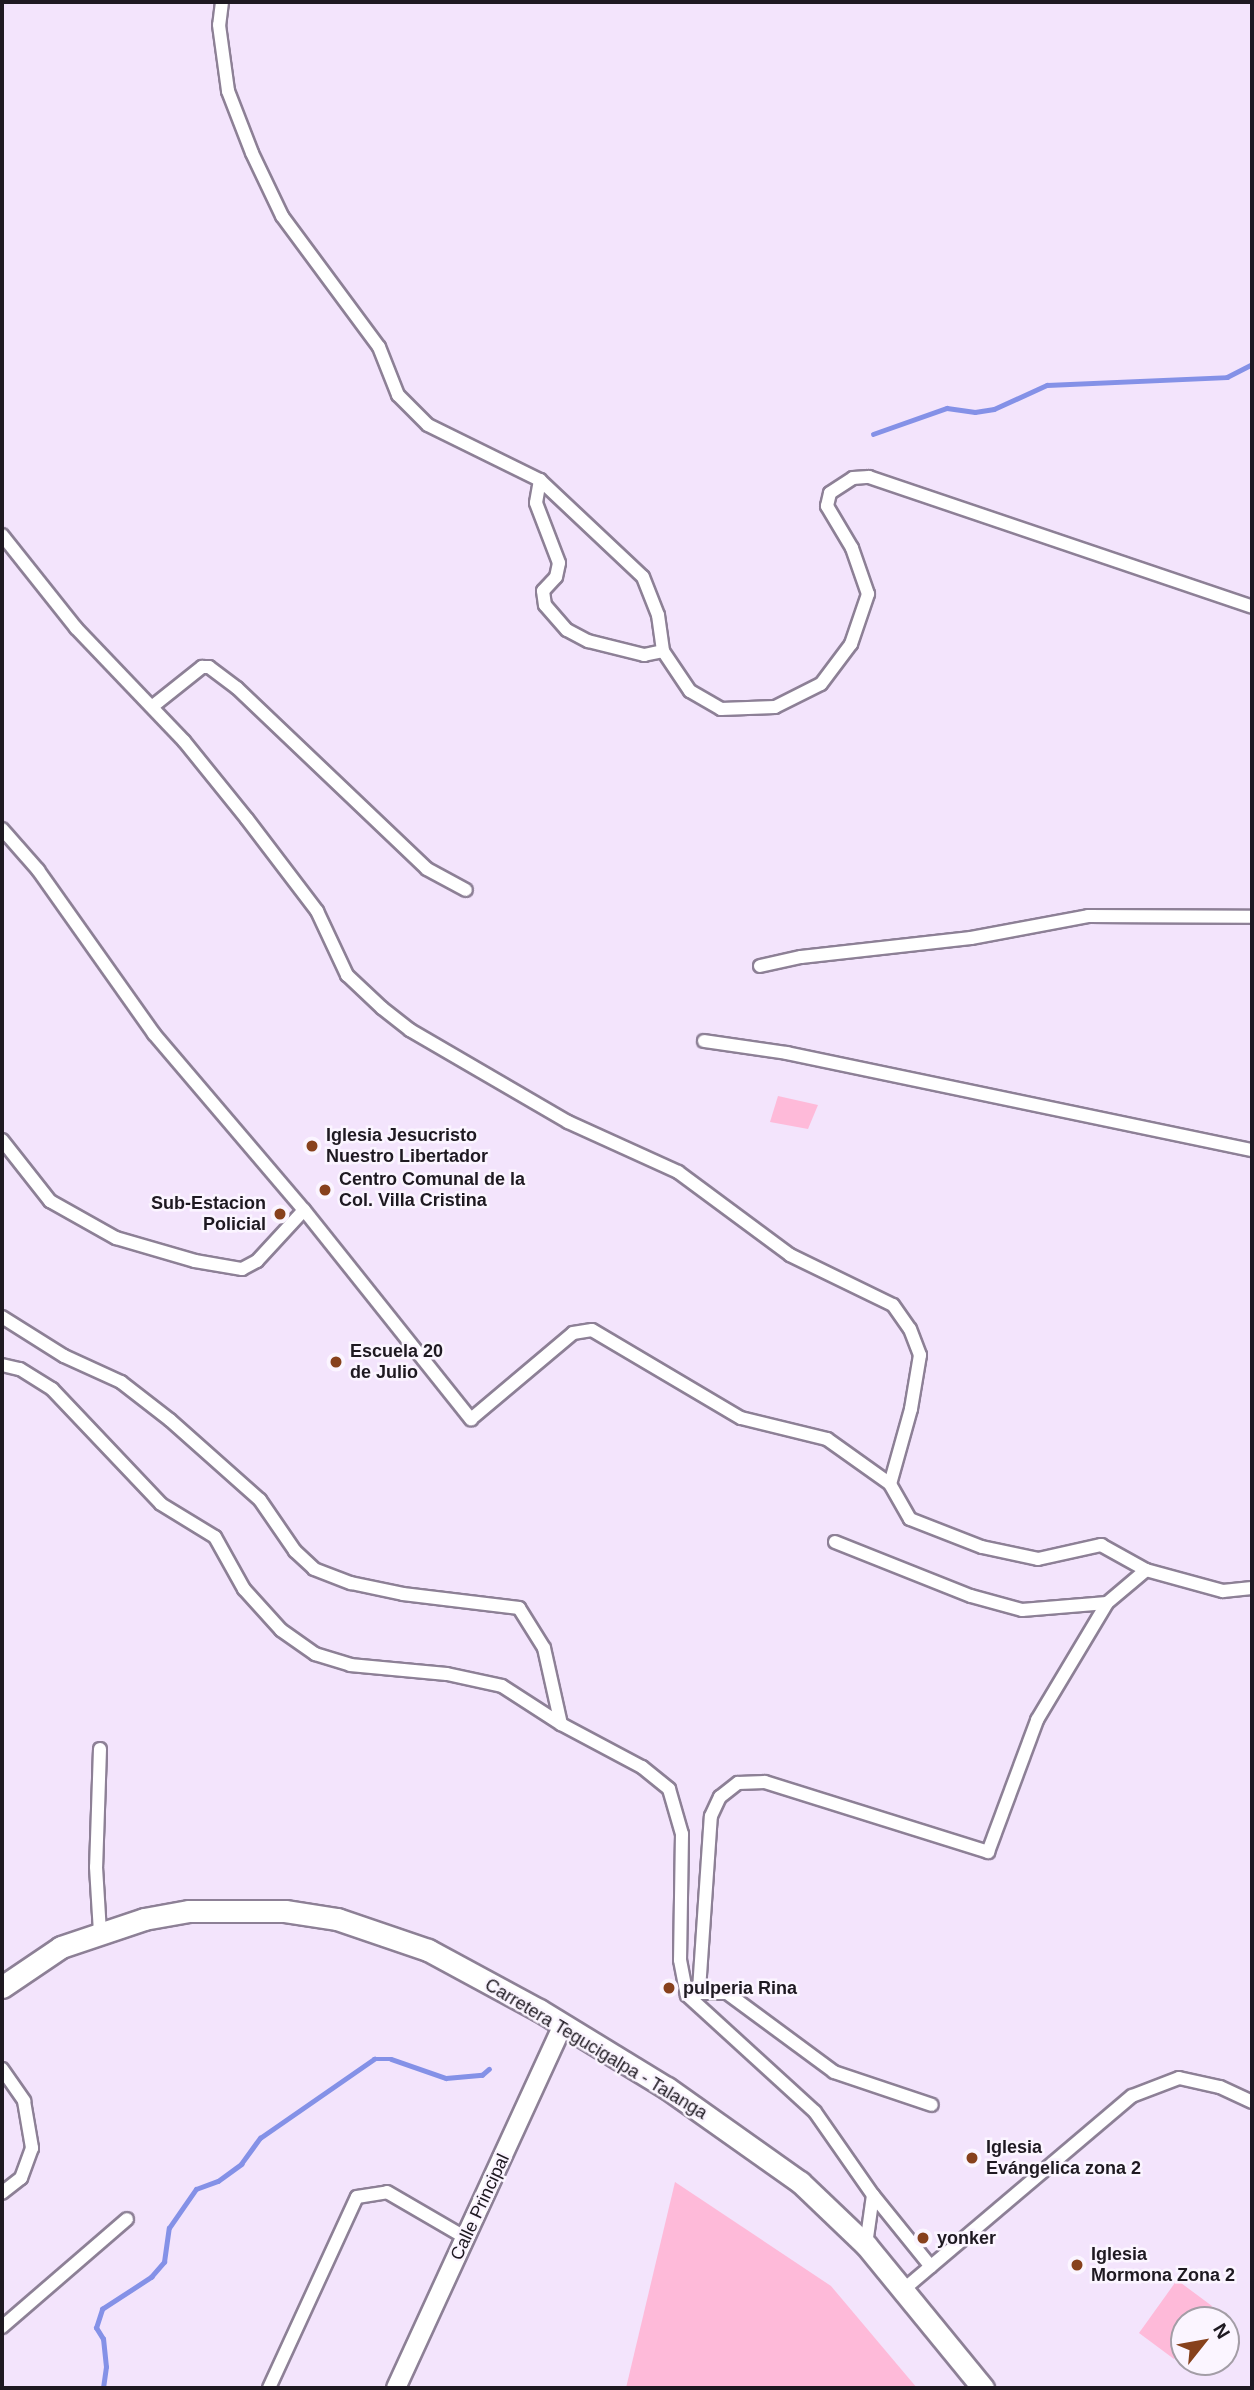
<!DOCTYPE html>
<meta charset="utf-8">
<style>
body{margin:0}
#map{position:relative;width:1254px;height:2390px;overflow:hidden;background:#f3e4fc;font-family:Helvetica,sans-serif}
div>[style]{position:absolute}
.green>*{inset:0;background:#febad9}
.stream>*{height:4.5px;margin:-2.25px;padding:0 2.25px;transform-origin:2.25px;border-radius:2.25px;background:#8491e7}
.roads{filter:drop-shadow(2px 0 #8d8096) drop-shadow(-2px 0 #8d8096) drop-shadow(0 2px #8d8096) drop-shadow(0 -2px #8d8096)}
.street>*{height:12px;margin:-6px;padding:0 6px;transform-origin:6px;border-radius:6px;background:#fff}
.secondary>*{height:18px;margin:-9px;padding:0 9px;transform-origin:9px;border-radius:9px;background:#fff}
.primary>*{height:21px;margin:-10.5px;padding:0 10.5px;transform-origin:10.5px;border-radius:10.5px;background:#fff}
.dots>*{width:19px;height:19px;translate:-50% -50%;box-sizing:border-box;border:4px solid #fbf5ff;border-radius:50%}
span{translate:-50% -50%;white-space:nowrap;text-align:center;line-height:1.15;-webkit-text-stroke:5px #fbf5ff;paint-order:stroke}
.poi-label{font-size:18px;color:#1e1921;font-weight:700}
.left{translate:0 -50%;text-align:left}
.right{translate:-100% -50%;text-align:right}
.street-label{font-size:18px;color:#1e1921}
.frame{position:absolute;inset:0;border:4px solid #1e1921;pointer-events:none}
.north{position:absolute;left:1170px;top:2306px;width:70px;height:70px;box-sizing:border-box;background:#fbf5ff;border:2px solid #a39da6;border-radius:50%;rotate:59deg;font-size:19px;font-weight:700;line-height:28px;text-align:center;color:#1e1921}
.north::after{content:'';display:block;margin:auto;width:24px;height:32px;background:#87411c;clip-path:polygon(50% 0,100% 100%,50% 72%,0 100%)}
</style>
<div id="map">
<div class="green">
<i style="clip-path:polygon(778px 1096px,818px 1105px,808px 1129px,770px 1122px)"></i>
<i style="clip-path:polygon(675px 2182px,831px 2286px,917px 2388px,626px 2388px)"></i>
<i style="clip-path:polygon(1177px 2280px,1212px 2306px,1202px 2320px,1184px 2320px,1184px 2345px,1174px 2359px,1139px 2333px)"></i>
</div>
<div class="stream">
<i style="left:873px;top:434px;width:78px;rotate:-19.4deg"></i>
<i style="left:947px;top:408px;width:28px;rotate:8deg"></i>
<i style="left:975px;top:412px;width:19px;rotate:-9deg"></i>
<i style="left:994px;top:409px;width:58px;rotate:-24.4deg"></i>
<i style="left:1047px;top:385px;width:180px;rotate:-2.5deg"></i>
<i style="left:1227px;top:377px;width:28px;rotate:-27deg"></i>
<i style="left:103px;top:2388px;width:21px;rotate:-82deg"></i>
<i style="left:106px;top:2367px;width:28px;rotate:-96deg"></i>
<i style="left:103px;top:2339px;width:13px;rotate:-122deg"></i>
<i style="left:96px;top:2328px;width:20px;rotate:-72deg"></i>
<i style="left:102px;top:2309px;width:59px;rotate:-33.1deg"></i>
<i style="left:151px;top:2277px;width:20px;rotate:-49deg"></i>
<i style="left:164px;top:2262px;width:34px;rotate:-82deg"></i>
<i style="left:169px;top:2228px;width:47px;rotate:-55.3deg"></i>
<i style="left:196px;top:2189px;width:23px;rotate:-20deg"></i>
<i style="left:218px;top:2181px;width:29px;rotate:-36deg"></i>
<i style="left:241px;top:2164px;width:32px;rotate:-54deg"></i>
<i style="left:260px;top:2138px;width:139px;rotate:-34.7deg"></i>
<i style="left:374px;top:2059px;width:17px"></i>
<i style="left:391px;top:2059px;width:58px;rotate:19.1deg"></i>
<i style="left:446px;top:2078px;width:36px;rotate:-5deg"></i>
<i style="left:482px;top:2075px;width:9px;rotate:-41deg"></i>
</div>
<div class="roads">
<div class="street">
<i style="left:222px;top:2px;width:23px;rotate:97deg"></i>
<i style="left:219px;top:25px;width:67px;rotate:82.2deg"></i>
<i style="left:228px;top:91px;width:66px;rotate:68.8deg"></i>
<i style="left:252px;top:153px;width:70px;rotate:64.5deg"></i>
<i style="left:282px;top:216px;width:163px;rotate:53.5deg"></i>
<i style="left:379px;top:347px;width:52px;rotate:68.4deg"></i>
<i style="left:398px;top:395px;width:42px;rotate:45deg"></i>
<i style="left:428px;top:425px;width:125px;rotate:26.2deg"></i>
<i style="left:540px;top:480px;width:141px;rotate:43.3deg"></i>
<i style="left:643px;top:577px;width:41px;rotate:68.5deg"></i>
<i style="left:658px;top:615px;width:36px;rotate:82deg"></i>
<i style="left:663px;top:651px;width:48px;rotate:56deg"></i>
<i style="left:690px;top:691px;width:36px;rotate:30deg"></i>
<i style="left:721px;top:709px;width:54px;rotate:-2.1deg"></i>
<i style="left:775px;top:707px;width:51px;rotate:-26.6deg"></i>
<i style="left:821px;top:684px;width:50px;rotate:-53.1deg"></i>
<i style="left:851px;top:644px;width:53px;rotate:-71.2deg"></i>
<i style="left:868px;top:594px;width:49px;rotate:-109.2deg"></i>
<i style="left:852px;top:548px;width:49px;rotate:-120.8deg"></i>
<i style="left:827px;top:506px;width:13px;rotate:-77deg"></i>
<i style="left:830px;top:493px;width:27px;rotate:-33deg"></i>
<i style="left:853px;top:478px;width:16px;rotate:-4deg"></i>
<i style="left:869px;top:477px;width:404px;rotate:18.7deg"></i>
<i style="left:540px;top:480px;width:23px;rotate:100deg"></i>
<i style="left:536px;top:503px;width:64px;rotate:69deg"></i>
<i style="left:559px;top:563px;width:14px;rotate:102deg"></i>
<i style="left:556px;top:577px;width:19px;rotate:133deg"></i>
<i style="left:543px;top:591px;width:14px;rotate:82deg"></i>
<i style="left:545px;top:605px;width:33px;rotate:49deg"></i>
<i style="left:567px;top:630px;width:24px;rotate:28deg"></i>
<i style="left:588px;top:641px;width:58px;rotate:14deg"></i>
<i style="left:644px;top:655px;width:19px;rotate:-12deg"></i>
<i style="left:2px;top:535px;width:119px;rotate:51.5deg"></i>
<i style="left:76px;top:628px;width:156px;rotate:46.3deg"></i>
<i style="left:184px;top:741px;width:100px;rotate:51.1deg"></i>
<i style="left:247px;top:819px;width:116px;rotate:52.7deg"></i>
<i style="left:317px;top:911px;width:71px;rotate:64.9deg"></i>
<i style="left:347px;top:975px;width:48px;rotate:43.3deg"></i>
<i style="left:382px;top:1008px;width:36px;rotate:38deg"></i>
<i style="left:410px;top:1030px;width:183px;rotate:30.2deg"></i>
<i style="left:568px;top:1122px;width:121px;rotate:24.4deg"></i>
<i style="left:678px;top:1172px;width:139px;rotate:36.5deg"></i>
<i style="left:790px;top:1255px;width:114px;rotate:25.9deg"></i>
<i style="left:893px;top:1305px;width:29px;rotate:55deg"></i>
<i style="left:910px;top:1329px;width:28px;rotate:69deg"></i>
<i style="left:920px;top:1355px;width:55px;rotate:99.5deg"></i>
<i style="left:911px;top:1409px;width:78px;rotate:105.6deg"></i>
<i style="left:153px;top:706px;width:63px;rotate:-38.5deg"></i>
<i style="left:202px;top:667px;width:7px"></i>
<i style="left:209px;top:667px;width:35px;rotate:37deg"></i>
<i style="left:237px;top:688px;width:262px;rotate:43.6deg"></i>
<i style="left:427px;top:869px;width:44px;rotate:28.3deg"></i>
<i style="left:2px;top:829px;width:55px;rotate:48.7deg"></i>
<i style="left:38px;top:870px;width:201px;rotate:54.7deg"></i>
<i style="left:154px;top:1034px;width:231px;rotate:49.6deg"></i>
<i style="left:304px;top:1210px;width:268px;rotate:51.4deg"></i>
<i style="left:471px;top:1419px;width:133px;rotate:-40.1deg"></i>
<i style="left:573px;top:1333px;width:19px;rotate:-9deg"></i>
<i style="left:592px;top:1330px;width:173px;rotate:30.6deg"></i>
<i style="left:741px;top:1418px;width:89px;rotate:13.7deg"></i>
<i style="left:827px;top:1439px;width:77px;rotate:35.5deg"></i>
<i style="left:890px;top:1484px;width:40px;rotate:60.3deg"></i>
<i style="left:910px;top:1519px;width:77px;rotate:21.3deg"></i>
<i style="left:982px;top:1547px;width:57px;rotate:12.1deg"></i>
<i style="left:1038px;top:1559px;width:65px;rotate:-12.5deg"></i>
<i style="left:1101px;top:1545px;width:51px;rotate:29.1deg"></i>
<i style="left:1146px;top:1570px;width:80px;rotate:15.3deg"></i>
<i style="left:1223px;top:1591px;width:29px;rotate:-6deg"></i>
<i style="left:760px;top:966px;width:42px;rotate:-12.4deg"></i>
<i style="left:801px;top:957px;width:171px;rotate:-6.4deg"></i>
<i style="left:971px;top:938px;width:119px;rotate:-10.6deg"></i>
<i style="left:1088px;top:916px;width:164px;rotate:0.3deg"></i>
<i style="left:704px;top:1041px;width:84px;rotate:8.2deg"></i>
<i style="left:787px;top:1053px;width:475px;rotate:11.8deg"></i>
<i style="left:2px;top:1140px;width:78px;rotate:51.8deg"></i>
<i style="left:50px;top:1201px;width:76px;rotate:29.3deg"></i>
<i style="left:116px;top:1238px;width:82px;rotate:16.2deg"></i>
<i style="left:195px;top:1261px;width:48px;rotate:9.7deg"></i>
<i style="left:242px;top:1269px;width:17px;rotate:-28deg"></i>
<i style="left:257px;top:1261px;width:69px;rotate:-47.3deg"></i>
<i style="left:2px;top:1317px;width:73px;rotate:32.2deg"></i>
<i style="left:64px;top:1356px;width:63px;rotate:24.5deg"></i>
<i style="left:121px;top:1382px;width:62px;rotate:37.8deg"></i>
<i style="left:170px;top:1420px;width:120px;rotate:41.6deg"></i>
<i style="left:260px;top:1500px;width:62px;rotate:55.5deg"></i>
<i style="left:295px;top:1551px;width:26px;rotate:43deg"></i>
<i style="left:314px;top:1569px;width:40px;rotate:21deg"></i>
<i style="left:351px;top:1583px;width:53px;rotate:11.9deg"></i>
<i style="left:403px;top:1594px;width:117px;rotate:6.9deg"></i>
<i style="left:519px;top:1608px;width:47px;rotate:58deg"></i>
<i style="left:544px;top:1648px;width:78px;rotate:77.4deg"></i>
<i style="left:2px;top:1365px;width:18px;rotate:13deg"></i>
<i style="left:20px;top:1369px;width:38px;rotate:32deg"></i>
<i style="left:52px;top:1389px;width:158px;rotate:46.5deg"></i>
<i style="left:161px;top:1504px;width:63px;rotate:31.4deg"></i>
<i style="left:215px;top:1537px;width:60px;rotate:60.9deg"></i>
<i style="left:244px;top:1589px;width:55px;rotate:47.9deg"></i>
<i style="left:281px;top:1630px;width:42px;rotate:35.2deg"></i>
<i style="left:315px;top:1654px;width:37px;rotate:17deg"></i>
<i style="left:350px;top:1665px;width:97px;rotate:5.3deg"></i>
<i style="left:447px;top:1674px;width:56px;rotate:12.3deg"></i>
<i style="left:502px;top:1686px;width:70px;rotate:32.8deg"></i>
<i style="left:561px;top:1724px;width:92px;rotate:28deg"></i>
<i style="left:642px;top:1767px;width:35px;rotate:39deg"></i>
<i style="left:669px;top:1789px;width:47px;rotate:73.9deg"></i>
<i style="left:682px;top:1834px;width:126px;rotate:90.9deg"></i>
<i style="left:680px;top:1960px;width:36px;rotate:79deg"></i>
<i style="left:687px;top:1995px;width:173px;rotate:42.4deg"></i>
<i style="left:815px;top:2112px;width:101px;rotate:55.1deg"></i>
<i style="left:873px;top:2195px;width:50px;rotate:98deg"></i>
<i style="left:835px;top:1542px;width:146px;rotate:21.7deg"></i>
<i style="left:971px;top:1596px;width:53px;rotate:15.4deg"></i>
<i style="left:1022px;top:1610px;width:85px;rotate:-4.7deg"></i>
<i style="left:100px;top:1749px;width:118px;rotate:91.9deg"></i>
<i style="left:96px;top:1867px;width:65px;rotate:86.5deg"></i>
<i style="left:699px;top:1990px;width:174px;rotate:-86.1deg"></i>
<i style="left:711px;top:1816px;width:21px;rotate:-65deg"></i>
<i style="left:720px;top:1797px;width:23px;rotate:-38deg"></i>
<i style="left:738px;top:1783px;width:27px;rotate:-2deg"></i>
<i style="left:765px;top:1782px;width:234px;rotate:17.4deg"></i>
<i style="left:988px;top:1852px;width:141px;rotate:-69.6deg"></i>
<i style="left:1037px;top:1720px;width:136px;rotate:-59.1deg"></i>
<i style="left:1107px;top:1603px;width:51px;rotate:-40.2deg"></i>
<i style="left:691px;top:1993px;width:36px"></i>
<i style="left:727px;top:1993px;width:133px;rotate:36.4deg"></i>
<i style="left:834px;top:2072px;width:103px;rotate:18.6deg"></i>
<i style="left:2px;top:2069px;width:39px;rotate:55deg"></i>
<i style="left:24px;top:2101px;width:48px;rotate:80.3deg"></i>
<i style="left:32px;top:2148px;width:32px;rotate:110deg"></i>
<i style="left:21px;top:2178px;width:24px;rotate:142deg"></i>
<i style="left:873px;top:2195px;width:92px;rotate:51.1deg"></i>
<i style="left:903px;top:2290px;width:300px;rotate:-40.3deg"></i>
<i style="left:1132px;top:2096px;width:50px;rotate:-21deg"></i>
<i style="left:1179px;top:2078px;width:42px;rotate:12.4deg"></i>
<i style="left:1220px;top:2087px;width:35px;rotate:25deg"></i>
<i style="left:2px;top:2327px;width:165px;rotate:-40.8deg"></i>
<i style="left:269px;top:2388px;width:210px;rotate:-65.3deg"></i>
<i style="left:357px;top:2197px;width:30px;rotate:-9deg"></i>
<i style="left:387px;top:2192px;width:91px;rotate:30.2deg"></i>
</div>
<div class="secondary">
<i style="left:396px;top:2388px;width:400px;rotate:-65.3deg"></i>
</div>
<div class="primary">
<i style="left:2px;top:1987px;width:71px;rotate:-34.1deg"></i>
<i style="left:61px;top:1947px;width:88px;rotate:-18.6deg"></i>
<i style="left:144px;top:1919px;width:46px;rotate:-10.1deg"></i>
<i style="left:189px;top:1911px;width:96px"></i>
<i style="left:285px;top:1911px;width:53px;rotate:8.7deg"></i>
<i style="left:337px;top:1919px;width:96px;rotate:18.8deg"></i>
<i style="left:428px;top:1950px;width:126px;rotate:28.4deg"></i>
<i style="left:539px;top:2010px;width:150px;rotate:31.4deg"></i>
<i style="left:667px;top:2088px;width:163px;rotate:35.3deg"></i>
<i style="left:800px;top:2182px;width:91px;rotate:43.7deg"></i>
<i style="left:866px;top:2245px;width:185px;rotate:50.7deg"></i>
</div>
</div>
<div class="dots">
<i style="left:312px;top:1146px;background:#87411c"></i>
<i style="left:325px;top:1190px;background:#87411c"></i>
<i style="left:280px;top:1214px;background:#87411c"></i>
<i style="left:336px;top:1362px;background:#87411c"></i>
<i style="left:669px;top:1988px;background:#87411c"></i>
<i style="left:972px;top:2158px;background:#87411c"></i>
<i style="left:923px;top:2238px;background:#87411c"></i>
<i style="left:1077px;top:2265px;background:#87411c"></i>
</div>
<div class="poi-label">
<span class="left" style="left:326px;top:1146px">Iglesia Jesucristo<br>Nuestro Libertador</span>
<span class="left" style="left:339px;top:1190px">Centro Comunal de la<br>Col. Villa Cristina</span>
<span class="right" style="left:266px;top:1214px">Sub-Estacion<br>Policial</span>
<span class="left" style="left:350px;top:1362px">Escuela 20<br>de Julio</span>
<span class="left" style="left:683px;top:1988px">pulperia Rina</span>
<span class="left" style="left:986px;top:2158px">Iglesia<br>Evángelica zona 2</span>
<span class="left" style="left:937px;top:2238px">yonker</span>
<span class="left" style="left:1091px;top:2265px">Iglesia<br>Mormona Zona 2</span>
</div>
<div class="street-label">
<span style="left:596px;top:2049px;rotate:31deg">Carretera Tegucigalpa - Talanga</span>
<span style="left:480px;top:2207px;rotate:-65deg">Calle Principal</span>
</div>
<div class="frame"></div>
<div class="north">N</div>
</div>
